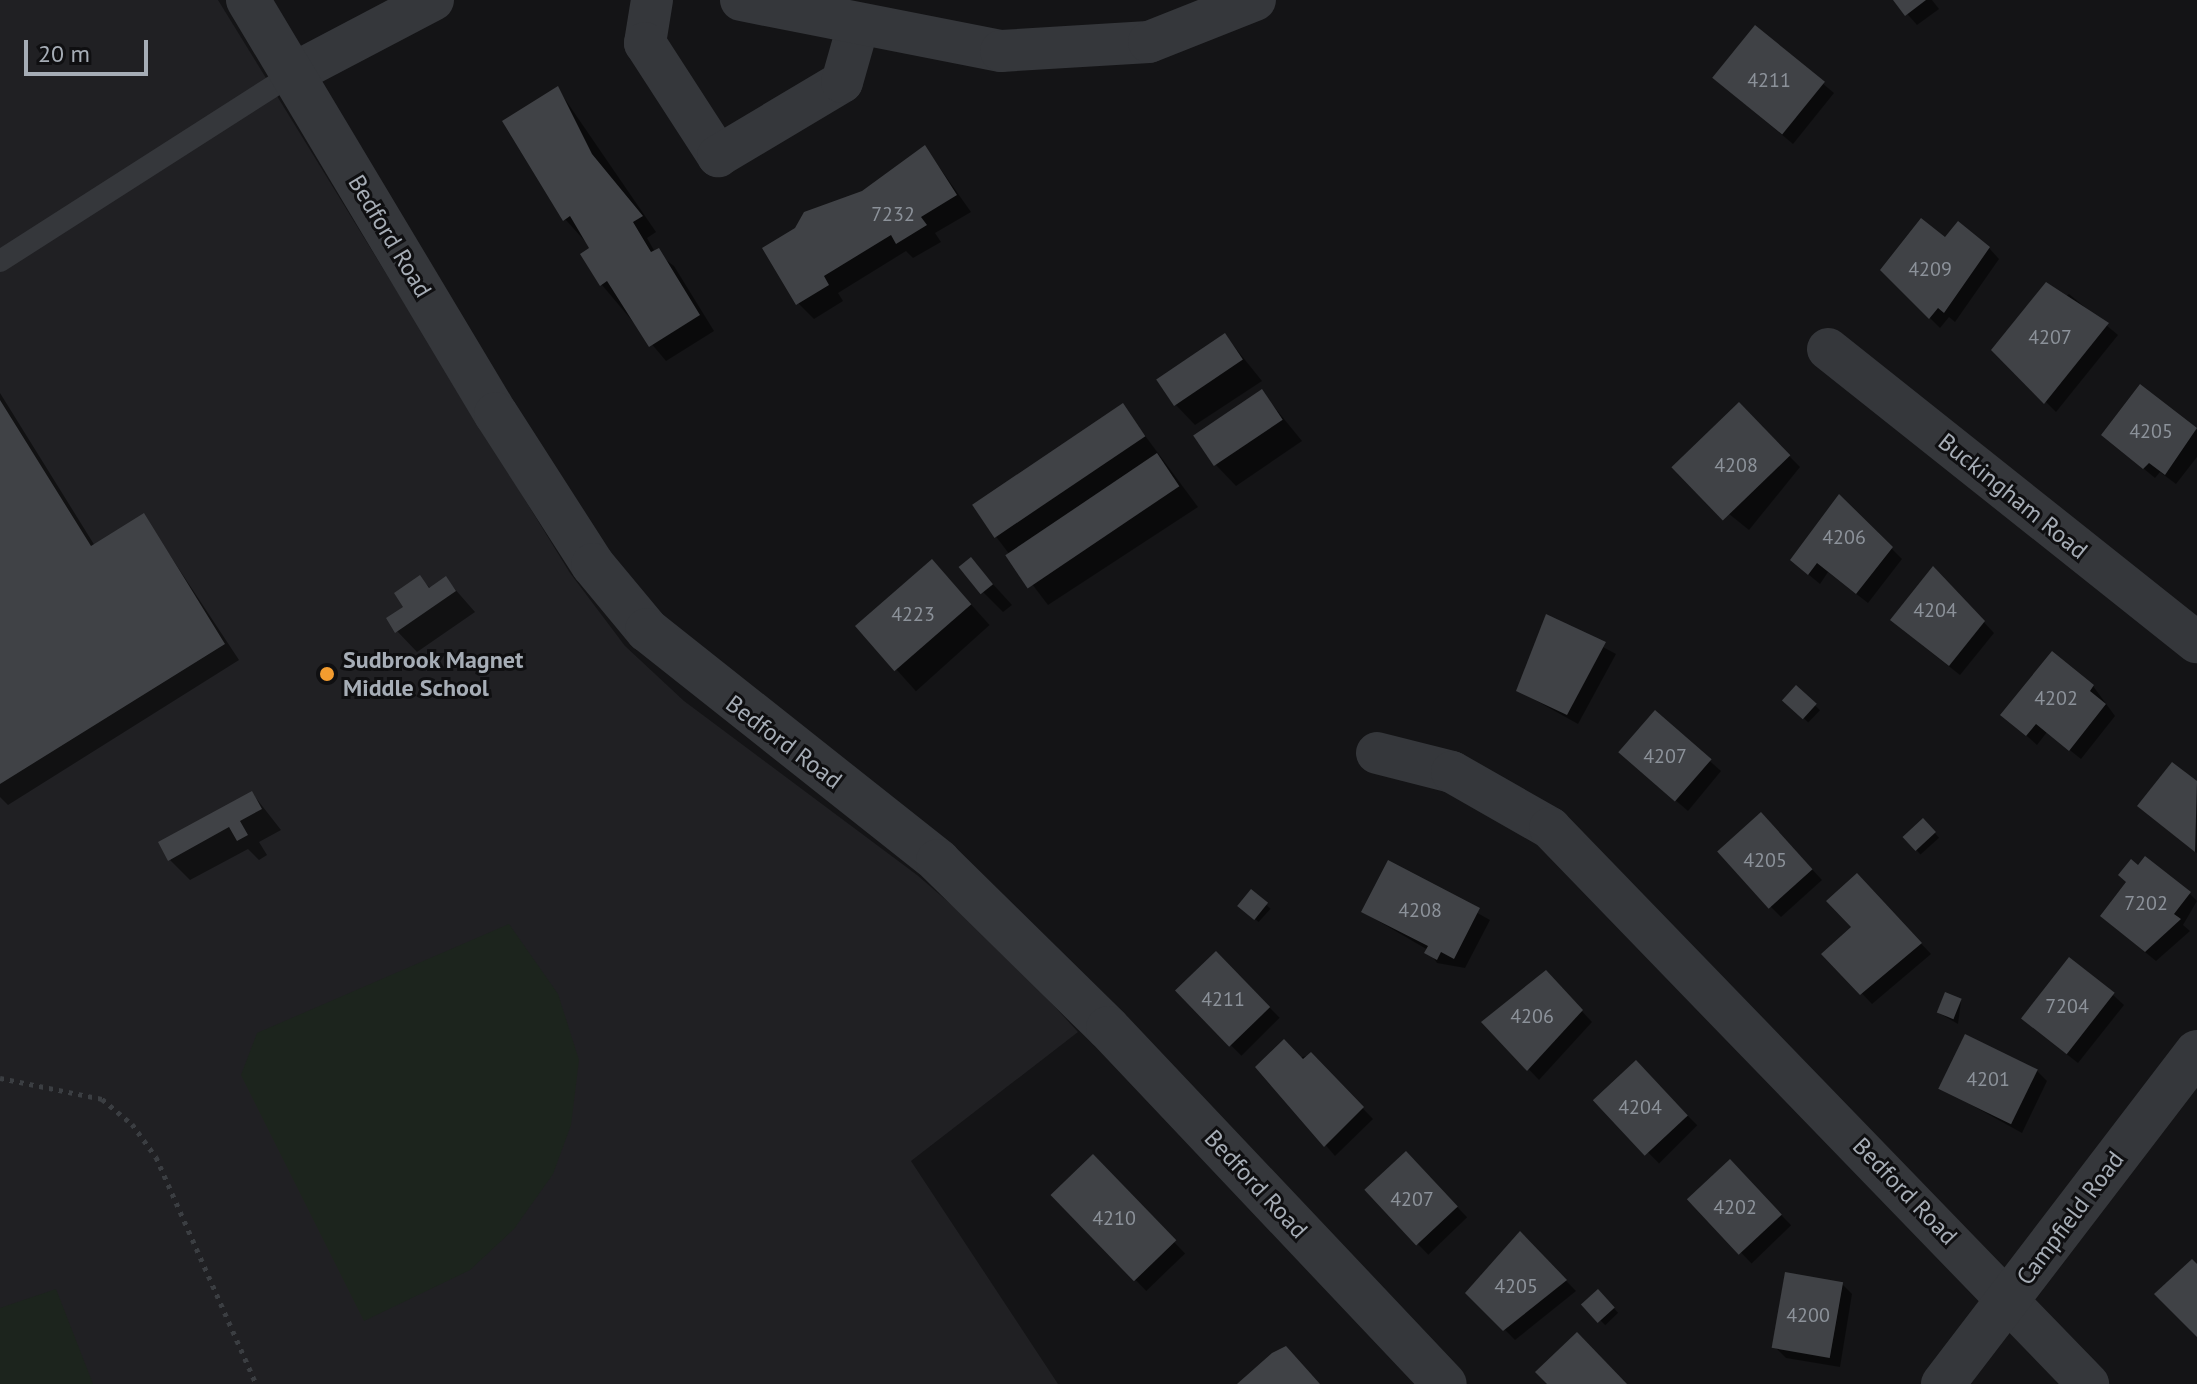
<!DOCTYPE html>
<style>
body{margin:0}
#map{position:relative;width:2197px;height:1384px;overflow:hidden;background:#141416;font-family:"PT Sans",sans-serif}
div>[style]{position:absolute}
.built>*{inset:0;background:#202023}
.green>*{inset:0;background:#1c241d}
.shadow>*{inset:0;background:#0007;transform-origin:0 0}
.building>*{inset:0;background:#404246;transform-origin:0 0}
.path>*{height:5px;margin-top:-2.5px;transform-origin:0;background:repeating-linear-gradient(90deg,#3b3e42 0 4px,transparent 0 10px)}
.service>*{height:22px;margin:-11px;padding:0 11px;transform-origin:11px;border-radius:11px;background:#35373b}
.minor>*{height:42px;margin:-21px;padding:0 21px;transform-origin:21px;border-radius:21px;background:#35373b}
.tertiary>*{height:44px;margin:-22px;padding:0 22px;transform-origin:22px;border-radius:22px;background:#35373b}
.dots>*{width:22px;height:22px;translate:-50% -50%;box-sizing:border-box;border:4px solid #0f0f11;border-radius:50%}
span{translate:-50% -50%;white-space:nowrap;text-align:center;line-height:1.15;-webkit-text-stroke:6px #0f0f11;paint-order:stroke}
.number-label{font-size:20px;color:#8c929a}
.number-label span{-webkit-text-stroke-width:0}
.street-label{font-size:24px;color:#a6adb6}
.poi-label{font-size:24px;color:#a6adb6;font-weight:700}
.left{translate:0 -50%;text-align:left}
.scale{position:absolute;left:24px;top:40px;width:124px;height:36px;box-sizing:border-box;border:4px solid #a6adb6;border-top:0;padding-left:10px;font-size:24px;line-height:28px;white-space:nowrap;color:#a6adb6;-webkit-text-stroke:6px #0f0f11;paint-order:stroke}
</style>
<div id="map">
<div class="built">
<i style="clip-path:polygon(0 0,218px 0,570px 573px,625px 646px,684px 701px,917px 875px,997px 944px,1078px 1032px,911px 1161px,1058px 1384px,0 1384px)"></i>
</div>
<div class="green">
<i style="clip-path:polygon(509px 924px,558px 994px,579px 1060px,571px 1125px,553px 1174px,514px 1229px,470px 1270px,364px 1321px,241px 1075px,257px 1033px)"></i>
<i style="clip-path:polygon(56px 1289px,93px 1384px,0 1384px,0 1308px)"></i>
</div>
<div class="shadow">
<i style="clip-path:polygon(1895px 0,1932px 0,1939px 9px,1917px 25px)"></i>
<i style="clip-path:polygon(1756px 28px,1834px 93px,1793px 144px,1726px 88px)"></i>
<i style="clip-path:polygon(558px 89px,656px 232px,647px 238px,655px 252px,674px 266px,714px 331px,666px 361px,602px 285px,592px 249px,565px 219px)"></i>
<i style="clip-path:polygon(925px 147px,971px 212px,935px 233px,941px 242px,913px 258px,906px 251px,838px 293px,843px 301px,814px 319px,798px 303px,863px 192px)"></i>
<i style="clip-path:polygon(1945px 240px,1989px 248px,1999px 259px,1955px 322px,1949px 317px,1940px 328px,1882px 270px)"></i>
<i style="clip-path:polygon(2069px 294px,2118px 335px,2056px 412px,1994px 350px)"></i>
<i style="clip-path:polygon(1225px 335px,1262px 381px,1195px 425px,1175px 404px)"></i>
<i style="clip-path:polygon(2140px 387px,2197px 430px,2197px 457px,2176px 484px,2160px 472px,2155px 478px,2103px 435px)"></i>
<i style="clip-path:polygon(1262px 392px,1302px 441px,1236px 486px,1216px 465px)"></i>
<i style="clip-path:polygon(0 393px,95px 546px,144px 516px,239px 660px,8px 805px,0 797px)"></i>
<i style="clip-path:polygon(1739px 405px,1800px 467px,1749px 530px,1693px 485px)"></i>
<i style="clip-path:polygon(1123px 406px,1198px 507px,1048px 605px,994px 534px)"></i>
<i style="clip-path:polygon(1840px 497px,1902px 559px,1868px 603px,1828px 572px,1820px 584px,1803px 570px)"></i>
<i style="clip-path:polygon(971px 560px,1012px 605px,1003px 612px,983px 592px)"></i>
<i style="left:932px;top:561px;width:86px;height:99px;rotate:48deg"></i>
<i style="clip-path:polygon(1934px 569px,1994px 633px,1960px 675px,1903px 630px)"></i>
<i style="clip-path:polygon(420px 578px,431px 589px,446px 579px,475px 612px,417px 652px,397px 631px)"></i>
<i style="clip-path:polygon(1547px 617px,1616px 654px,1578px 724px,1519px 691px)"></i>
<i style="clip-path:polygon(2093px 686px,2115px 716px,2081px 759px,2047px 732px,2037px 745px,2003px 715px)"></i>
<i style="left:1797px;top:688px;width:32px;height:17px;rotate:44deg"></i>
<i style="clip-path:polygon(1655px 713px,1721px 771px,1688px 811px,1632px 763px)"></i>
<i style="clip-path:polygon(2172px 765px,2197px 784px,2197px 853px,2140px 806px)"></i>
<i style="clip-path:polygon(252px 793px,281px 830px,259px 842px,267px 855px,259px 860px,248px 849px,190px 880px,170px 860px)"></i>
<i style="left:1923px;top:820px;width:24px;height:25px;rotate:48deg"></i>
<i style="clip-path:polygon(1771px 825px,1822px 880px,1781px 917px,1771px 907px)"></i>
<i style="clip-path:polygon(1388px 863px,1490px 920px,1465px 968px,1437px 963px,1428px 950px,1363px 912px)"></i>
<i style="clip-path:polygon(1857px 876px,1931px 954px,1872px 1004px,1824px 954px,1853px 927px)"></i>
<i style="left:1252px;top:892px;width:25px;height:18px;rotate:42deg"></i>
<i style="clip-path:polygon(2190px 894px,2197px 901px,2183px 925px,2190px 931px,2156px 961px,2113px 926px)"></i>
<i style="left:1216px;top:954px;width:90px;height:54px;rotate:45deg"></i>
<i style="clip-path:polygon(1546px 973px,1592px 1022px,1539px 1080px,1484px 1022px)"></i>
<i style="clip-path:polygon(2113px 995px,2124px 1005px,2078px 1063px,2033px 1028px)"></i>
<i style="clip-path:polygon(1961px 1001px,1958px 1024px,1939px 1013px)"></i>
<i style="clip-path:polygon(1311px 1055px,1373px 1119px,1335px 1156px,1258px 1067px)"></i>
<i style="left:1635px;top:1063px;width:88px;height:54px;rotate:45deg"></i>
<i style="clip-path:polygon(2037px 1071px,2047px 1081px,2022px 1133px,1941px 1088px)"></i>
<i style="left:1406px;top:1154px;width:88px;height:54px;rotate:46deg"></i>
<i style="left:1092px;top:1157px;width:134px;height:54px;rotate:46deg"></i>
<i style="left:1730px;top:1162px;width:88px;height:55px;rotate:46deg"></i>
<i style="clip-path:polygon(1520px 1234px,1576px 1291px,1515px 1340px,1468px 1292px)"></i>
<i style="clip-path:polygon(1842px 1284px,1852px 1294px,1840px 1367px,1786px 1358px,1775px 1347px)"></i>
<i style="left:1598px;top:1292px;width:29px;height:18px;rotate:46deg"></i>
</div>
<div class="building">
<i style="clip-path:polygon(1893px 0,1926px 0,1905px 16px)"></i>
<i style="left:1755px;top:25px;width:90px;height:68px;rotate:39deg"></i>
<i style="clip-path:polygon(558px 86px,592px 154px,643px 216px,633px 222px,651px 252px,659px 248px,700px 315px,649px 347px,607px 281px,600px 286px,580px 254px,589px 248px,570px 216px,563px 221px,502px 121px)"></i>
<i style="clip-path:polygon(925px 145px,957px 195px,921px 217px,927px 225px,896px 244px,891px 235px,824px 276px,829px 285px,796px 305px,762px 248px,795px 228px,804px 212px,862px 191px)"></i>
<i style="clip-path:polygon(1921px 218px,1945px 237px,1958px 221px,1990px 247px,1944px 313px,1938px 308px,1929px 319px,1880px 270px)"></i>
<i style="clip-path:polygon(2046px 282px,2109px 323px,2044px 404px,1991px 350px)"></i>
<i style="left:1225px;top:333px;width:32px;height:83px;rotate:56deg"></i>
<i style="clip-path:polygon(2140px 384px,2197px 428px,2165px 475px,2149px 463px,2143px 469px,2101px 435px)"></i>
<i style="left:1262px;top:389px;width:37px;height:83px;rotate:56deg"></i>
<i style="clip-path:polygon(0 400px,91px 546px,144px 513px,225px 644px,0 784px)"></i>
<i style="left:1739px;top:402px;width:74px;height:94px;rotate:46deg"></i>
<i style="left:1123px;top:403px;width:40px;height:182px;rotate:56deg"></i>
<i style="left:1157px;top:453px;width:40px;height:183px;rotate:56deg"></i>
<i style="clip-path:polygon(1839px 494px,1893px 547px,1856px 594px,1817px 563px,1808px 575px,1790px 560px)"></i>
<i style="left:971px;top:557px;width:35px;height:16px;rotate:51deg"></i>
<i style="left:932px;top:559px;width:60px;height:102px;rotate:49deg"></i>
<i style="clip-path:polygon(1933px 566px,1985px 621px,1949px 666px,1890px 620px)"></i>
<i style="clip-path:polygon(420px 575px,429px 588px,446px 576px,456px 591px,395px 633px,386px 618px,403px 607px,394px 593px)"></i>
<i style="clip-path:polygon(1546px 614px,1606px 642px,1567px 715px,1516px 691px)"></i>
<i style="clip-path:polygon(2052px 651px,2094px 685px,2090px 691px,2106px 704px,2069px 751px,2036px 724px,2026px 736px,2000px 715px)"></i>
<i style="left:1796px;top:685px;width:28px;height:21px;rotate:42deg"></i>
<i style="left:1655px;top:710px;width:75px;height:56px;rotate:41deg"></i>
<i style="clip-path:polygon(2172px 762px,2197px 781px,2195px 852px,2137px 806px)"></i>
<i style="clip-path:polygon(252px 791px,262px 809px,240px 821px,248px 835px,237px 841px,229px 827px,168px 861px,158px 842px)"></i>
<i style="left:1761px;top:812px;width:77px;height:59px;rotate:48deg"></i>
<i style="left:1923px;top:818px;width:19px;height:28px;rotate:47deg"></i>
<i style="clip-path:polygon(2145px 856px,2191px 892px,2174px 914px,2181px 919px,2145px 952px,2100px 916px,2126px 882px,2118px 875px,2131px 859px,2138px 865px)"></i>
<i style="clip-path:polygon(1388px 860px,1480px 908px,1454px 959px,1441px 952px,1437px 960px,1424px 953px,1428px 946px,1361px 912px)"></i>
<i style="clip-path:polygon(1857px 873px,1922px 943px,1860px 995px,1821px 954px,1851px 927px,1826px 901px)"></i>
<i style="left:1251px;top:889px;width:22px;height:22px;rotate:39deg"></i>
<i style="left:1216px;top:951px;width:78px;height:57px;rotate:46deg"></i>
<i style="left:2069px;top:957px;width:58px;height:78px;rotate:38deg"></i>
<i style="clip-path:polygon(1546px 970px,1583px 1010px,1527px 1071px,1481px 1022px)"></i>
<i style="left:1945px;top:992px;width:18px;height:22px;rotate:22deg"></i>
<i style="left:1965px;top:1034px;width:81px;height:61px;rotate:26deg"></i>
<i style="clip-path:polygon(1284px 1039px,1303px 1059px,1311px 1052px,1364px 1107px,1324px 1147px,1255px 1067px)"></i>
<i style="left:1636px;top:1060px;width:76px;height:59px;rotate:47deg"></i>
<i style="left:1406px;top:1151px;width:76px;height:57px;rotate:47deg"></i>
<i style="left:1093px;top:1154px;width:120px;height:59px;rotate:46deg"></i>
<i style="left:1730px;top:1159px;width:76px;height:59px;rotate:47deg"></i>
<i style="clip-path:polygon(1520px 1231px,1567px 1280px,1503px 1331px,1465px 1293px)"></i>
<i style="clip-path:polygon(2192px 1259px,2197px 1264px,2197px 1337px,2154px 1294px)"></i>
<i style="left:1785px;top:1272px;width:59px;height:77px;rotate:10deg"></i>
<i style="left:1598px;top:1289px;width:25px;height:23px;rotate:48deg"></i>
<i style="clip-path:polygon(1577px 1332px,1627px 1384px,1547px 1384px,1535px 1372px)"></i>
<i style="clip-path:polygon(1286px 1346px,1320px 1384px,1237px 1384px,1272px 1353px)"></i>
</div>
<div class="path">
<i style="left:0;top:1078px;width:104px;rotate:11.6deg"></i>
<i style="left:102px;top:1099px;width:39px;rotate:40deg"></i>
<i style="left:132px;top:1124px;width:41px;rotate:54deg"></i>
<i style="left:156px;top:1157px;width:248px;rotate:66.2deg"></i>
</div>
<div class="service">
<i style="left:0;top:261px;width:349px;rotate:-32.6deg"></i>
</div>
<div class="minor">
<i style="left:652px;top:0;width:44px;rotate:99.2deg"></i>
<i style="left:645px;top:43px;width:135px;rotate:57.1deg"></i>
<i style="left:718px;top:156px;width:144px;rotate:-30.8deg"></i>
<i style="left:842px;top:82px;width:58px;rotate:-74.1deg"></i>
<i style="left:741px;top:0;width:265px;rotate:11.1deg"></i>
<i style="left:1001px;top:51px;width:148px;rotate:-3.5deg"></i>
<i style="left:1149px;top:42px;width:114px;rotate:-21.6deg"></i>
<i style="left:294px;top:73px;width:157px;rotate:-27.7deg"></i>
<i style="left:1828px;top:349px;width:471px;rotate:38.5deg"></i>
<i style="left:1377px;top:753px;width:77px;rotate:14.2deg"></i>
<i style="left:1452px;top:772px;width:113px;rotate:29.7deg"></i>
<i style="left:1550px;top:828px;width:774px;rotate:45.94deg"></i>
</div>
<div class="tertiary">
<i style="left:248px;top:0;width:483px;rotate:59.1deg"></i>
<i style="left:496px;top:414px;width:179px;rotate:57.3deg"></i>
<i style="left:593px;top:565px;width:85px;rotate:50.3deg"></i>
<i style="left:647px;top:630px;width:372px;rotate:38.4deg"></i>
<i style="left:938px;top:861px;width:238px;rotate:44.5deg"></i>
<i style="left:1108px;top:1028px;width:490px;rotate:46.6deg"></i>
<i style="left:1943px;top:1384px;width:418px;rotate:-52.6deg"></i>
</div>
<div class="dots">
<i style="left:327px;top:674px;background:#f39c2f"></i>
</div>
<div class="number-label">
<span style="left:1769px;top:80px">4211</span>
<span style="left:893px;top:214px">7232</span>
<span style="left:1930px;top:269px">4209</span>
<span style="left:2050px;top:337px">4207</span>
<span style="left:2151px;top:431px">4205</span>
<span style="left:1736px;top:465px">4208</span>
<span style="left:1844px;top:537px">4206</span>
<span style="left:1935px;top:610px">4204</span>
<span style="left:913px;top:614px">4223</span>
<span style="left:2056px;top:698px">4202</span>
<span style="left:1665px;top:756px">4207</span>
<span style="left:1765px;top:860px">4205</span>
<span style="left:2146px;top:903px">7202</span>
<span style="left:1420px;top:910px">4208</span>
<span style="left:1223px;top:999px">4211</span>
<span style="left:2067px;top:1006px">7204</span>
<span style="left:1532px;top:1016px">4206</span>
<span style="left:1988px;top:1079px">4201</span>
<span style="left:1640px;top:1107px">4204</span>
<span style="left:1412px;top:1199px">4207</span>
<span style="left:1735px;top:1207px">4202</span>
<span style="left:1114px;top:1218px">4210</span>
<span style="left:1516px;top:1286px">4205</span>
<span style="left:1808px;top:1315px">4200</span>
</div>
<div class="street-label">
<span style="left:390px;top:236px;rotate:59deg">Bedford Road</span>
<span style="left:2013px;top:496px;rotate:39deg">Buckingham Road</span>
<span style="left:784px;top:742px;rotate:37deg">Bedford Road</span>
<span style="left:1256px;top:1184px;rotate:47deg">Bedford Road</span>
<span style="left:1905px;top:1191px;rotate:46deg">Bedford Road</span>
<span style="left:2070px;top:1218px;rotate:-53deg">Campfield Road</span>
</div>
<div class="poi-label">
<span class="left" style="left:343px;top:674px">Sudbrook Magnet<br>Middle School</span>
</div>
<div class="scale">20 m</div>
</div>
